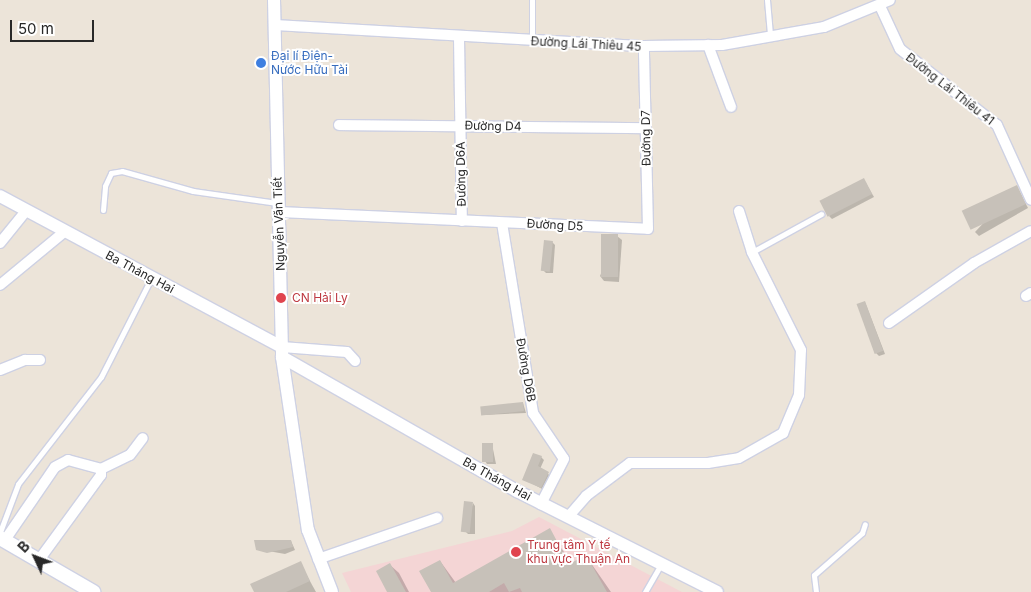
<!DOCTYPE html>
<meta charset="utf-8">
<style>
body{margin:0}
#map{position:relative;width:1031px;height:592px;overflow:hidden;background:#ece4d9;font-family:Inter,sans-serif}
div>[style]{position:absolute}
.medical>*{inset:0;background:#f4d5d5}
.shadow>*{inset:0;background:#0003}
.building>*{inset:0;background:#c7c1b9;transform-origin:0 0}
.roads{filter:drop-shadow(1px 0 #ced1e3) drop-shadow(-1px 0 #ced1e3) drop-shadow(0 1px #ced1e3) drop-shadow(0 -1px #ced1e3)}
.service>*{height:5px;margin:-2.5px;padding:0 2.5px;transform-origin:2.5px;border-radius:2.5px;background:#fff}
.minor>*{height:10px;margin:-5px;padding:0 5px;transform-origin:5px;border-radius:5px;background:#fff}
.tertiary>*{height:12px;margin:-6px;padding:0 6px;transform-origin:6px;border-radius:6px;background:#fff}
.secondary>*{height:14px;margin:-7px;padding:0 7px;transform-origin:7px;border-radius:7px;background:#fff}
.dots>*{width:14px;height:14px;translate:-50% -50%;box-sizing:border-box;border:2px solid #fff;border-radius:50%}
span{translate:-50% -50%;white-space:nowrap;text-align:center;line-height:1.15;-webkit-text-stroke:4px #fff;paint-order:stroke}
.street-label{font-size:12px;color:#282828}
.shop-label{font-size:12px;color:#366cbe}
.left{translate:0 -50%;text-align:left}
.health-label{font-size:12px;color:#be3a42}
.north{position:absolute;left:10px;top:532px;width:50px;height:50px;-webkit-text-stroke:4px #fff;paint-order:stroke;rotate:313deg;font-size:14px;font-weight:700;line-height:20px;text-align:center;color:#282828}
.north::after{content:'';display:block;margin:auto;width:18px;height:22px;background:#282828;clip-path:polygon(50% 0,100% 100%,50% 72%,0 100%)}
.scale{position:absolute;left:10px;top:20px;width:84px;height:22px;box-sizing:border-box;border:2px solid #282828;border-top:0;padding-left:6px;font-size:15px;line-height:18px;white-space:nowrap;color:#282828;-webkit-text-stroke:4px #fff;paint-order:stroke}
</style>
<div id="map">
<div class="medical">
<i style="clip-path:polygon(539px 517px,682px 592px,351px 592px,342px 573px,512px 531px)"></i>
</div>
<div class="shadow">
<i style="clip-path:polygon(864px 180px,874px 197px,832px 219px,829px 216px)"></i>
<i style="clip-path:polygon(1017px 187px,1028px 208px,979px 236px,975px 232px)"></i>
<i style="clip-path:polygon(617px 236px,622px 240px,619px 282px,604px 281px,600px 276px)"></i>
<i style="clip-path:polygon(552px 242px,555px 245px,553px 273px,546px 273px,543px 270px)"></i>
<i style="clip-path:polygon(865px 302px,885px 354px,879px 356px,876px 353px)"></i>
<i style="clip-path:polygon(523px 403px,526px 413px,484px 415px,481px 412px)"></i>
<i style="clip-path:polygon(492px 444px,496px 464px,487px 464px,485px 461px)"></i>
<i style="clip-path:polygon(541px 457px,544px 460px,540px 469px,551px 476px,544px 490px,524px 479px)"></i>
<i style="clip-path:polygon(473px 503px,475px 506px,475px 534px,468px 534px,465px 531px)"></i>
<i style="clip-path:polygon(549px 530px,572px 564px,586px 556px,611px 592px,432px 592px,440px 561px,456px 583px)"></i>
<i style="clip-path:polygon(291px 541px,295px 550px,285px 554px,257px 549px)"></i>
<i style="clip-path:polygon(300px 563px,316px 592px,255px 592px)"></i>
<i style="clip-path:polygon(390px 565px,399px 573px,409px 592px,389px 592px)"></i>
</div>
<div class="building">
<i style="left:864px;top:178px;width:18px;height:50px;rotate:63deg"></i>
<i style="left:1017px;top:185px;width:21px;height:61px;rotate:65deg"></i>
<i style="left:601px;top:234px;width:17px;height:43px"></i>
<i style="left:544px;top:240px;width:9px;height:31px;rotate:6deg"></i>
<i style="left:865px;top:301px;width:53px;height:9px;rotate:70deg"></i>
<i style="left:523px;top:402px;width:9px;height:43px;rotate:84deg"></i>
<i style="left:482px;top:443px;width:11px;height:19px"></i>
<i style="clip-path:polygon(533px 453px,542px 456px,538px 466px,549px 472px,541px 488px,522px 480px)"></i>
<i style="left:464px;top:501px;width:9px;height:31px;rotate:6deg"></i>
<i style="clip-path:polygon(550px 528px,569px 564px,586px 555px,607px 592px,522px 592px,520px 588px,509px 592px,504px 583px,489px 592px,431px 592px,419px 571px,440px 560px,453px 583px)"></i>
<i style="clip-path:polygon(254px 540px,291px 540px,293px 547px,267px 553px,256px 550px)"></i>
<i style="clip-path:polygon(301px 561px,310px 581px,286px 592px,254px 592px,250px 584px)"></i>
<i style="clip-path:polygon(390px 563px,406px 592px,387px 592px,376px 571px)"></i>
</div>
<div class="roads">
<div class="service">
<i style="left:767px;top:0;width:37px;rotate:85deg"></i>
<i style="left:532px;top:41px;width:41px;rotate:-90deg"></i>
<i style="left:103px;top:210px;width:24px;rotate:-85deg"></i>
<i style="left:105px;top:186px;width:14px;rotate:-65deg"></i>
<i style="left:111px;top:173px;width:11px;rotate:-10deg"></i>
<i style="left:122px;top:171px;width:74px;rotate:15.7deg"></i>
<i style="left:193px;top:191px;width:85px;rotate:8.1deg"></i>
<i style="left:752px;top:252px;width:79px;rotate:-28.8deg"></i>
<i style="left:0;top:532px;width:51px;rotate:-69.4deg"></i>
<i style="left:18px;top:484px;width:135px;rotate:-52.2deg"></i>
<i style="left:101px;top:377px;width:110px;rotate:-63deg"></i>
<i style="left:645px;top:592px;width:32px;rotate:-60deg"></i>
<i style="left:816px;top:592px;width:17px;rotate:-97deg"></i>
<i style="left:814px;top:575px;width:64px;rotate:-41.2deg"></i>
<i style="left:862px;top:533px;width:9px;rotate:-72deg"></i>
</div>
<div class="minor">
<i style="left:880px;top:6px;width:47px;rotate:65.1deg"></i>
<i style="left:900px;top:49px;width:123px;rotate:38.1deg"></i>
<i style="left:997px;top:125px;width:82px;rotate:65.6deg"></i>
<i style="left:275px;top:25px;width:370px;rotate:3.3deg"></i>
<i style="left:644px;top:46px;width:78px;rotate:-0.7deg"></i>
<i style="left:722px;top:45px;width:104px;rotate:-10deg"></i>
<i style="left:824px;top:27px;width:71px;rotate:-22.2deg"></i>
<i style="left:459px;top:38px;width:183px;rotate:89.1deg"></i>
<i style="left:708px;top:45px;width:66px;rotate:69.6deg"></i>
<i style="left:339px;top:125px;width:307px;rotate:0.6deg"></i>
<i style="left:279px;top:212px;width:369px;rotate:2.6deg"></i>
<i style="left:648px;top:229px;width:183px;rotate:-91.3deg"></i>
<i style="left:502px;top:223px;width:193px;rotate:80.7deg"></i>
<i style="left:533px;top:413px;width:55px;rotate:56deg"></i>
<i style="left:564px;top:459px;width:51px;rotate:117.1deg"></i>
<i style="left:0;top:243px;width:41px;rotate:-50.9deg"></i>
<i style="left:0;top:285px;width:83px;rotate:-39.6deg"></i>
<i style="left:1026px;top:296px;width:6px;rotate:-31deg"></i>
<i style="left:889px;top:323px;width:104px;rotate:-35.2deg"></i>
<i style="left:974px;top:263px;width:65px;rotate:-29.3deg"></i>
<i style="left:282px;top:347px;width:65px;rotate:4.4deg"></i>
<i style="left:347px;top:352px;width:12px;rotate:48deg"></i>
<i style="left:0;top:370px;width:27px;rotate:-22deg"></i>
<i style="left:25px;top:360px;width:15px"></i>
<i style="left:568px;top:517px;width:28px;rotate:-49deg"></i>
<i style="left:586px;top:496px;width:55px;rotate:-36.9deg"></i>
<i style="left:630px;top:463px;width:78px"></i>
<i style="left:708px;top:463px;width:31px;rotate:-9deg"></i>
<i style="left:739px;top:458px;width:51px;rotate:-29.6deg"></i>
<i style="left:783px;top:433px;width:41px;rotate:-67.2deg"></i>
<i style="left:799px;top:395px;width:45px;rotate:-87.5deg"></i>
<i style="left:801px;top:350px;width:110px;rotate:-116.6deg"></i>
<i style="left:752px;top:252px;width:43px;rotate:-107.6deg"></i>
<i style="left:5px;top:540px;width:88px;rotate:-55.6deg"></i>
<i style="left:55px;top:467px;width:15px;rotate:-28deg"></i>
<i style="left:68px;top:460px;width:34px;rotate:15deg"></i>
<i style="left:101px;top:469px;width:32px;rotate:-26deg"></i>
<i style="left:130px;top:455px;width:21px;rotate:-53deg"></i>
<i style="left:318px;top:559px;width:126px;rotate:-19deg"></i>
<i style="left:39px;top:560px;width:105px;rotate:-53.9deg"></i>
<i style="left:101px;top:475px;width:6px;rotate:-90deg"></i>
</div>
<div class="tertiary">
<i style="left:274px;top:0;width:357px;rotate:88.7deg"></i>
<i style="left:282px;top:357px;width:175px;rotate:81.5deg"></i>
<i style="left:308px;top:530px;width:66px;rotate:68.8deg"></i>
<i style="left:0;top:196px;width:320px;rotate:28.2deg"></i>
<i style="left:282px;top:357px;width:271px;rotate:29.7deg"></i>
<i style="left:517px;top:491px;width:224px;rotate:26.8deg"></i>
</div>
<div class="secondary">
<i style="left:0;top:538px;width:108px;rotate:30.1deg"></i>
</div>
</div>
<div class="dots">
<i style="left:261px;top:63px;background:#3f7fe0"></i>
<i style="left:281px;top:298px;background:#e0444e"></i>
<i style="left:516px;top:552px;background:#e0444e"></i>
</div>
<div class="street-label">
<span style="left:586px;top:44px;rotate:3deg">Đường Lái Thiêu 45</span>
<span style="left:950px;top:89px;rotate:38deg">Đường Lái Thiêu 41</span>
<span style="left:493px;top:126px;rotate:1deg">Đường D4</span>
<span style="left:646px;top:138px;rotate:-91deg">Đường D7</span>
<span style="left:461px;top:174px;rotate:-91deg">Đường D6A</span>
<span style="left:279px;top:224px;rotate:-92deg">Nguyễn Văn Tiết</span>
<span style="left:555px;top:225px;rotate:3deg">Đường D5</span>
<span style="left:140px;top:272px;rotate:28deg">Ba Tháng Hai</span>
<span style="left:526px;top:370px;rotate:80deg">Đường D6B</span>
<span style="left:497px;top:479px;rotate:29deg">Ba Tháng Hai</span>
</div>
<div class="shop-label">
<span class="left" style="left:271px;top:63px">Đại lí Điện-<br>Nước Hữu Tài</span>
</div>
<div class="health-label">
<span class="left" style="left:292px;top:298px">CN Hải Ly</span>
<span class="left" style="left:527px;top:552px">Trung tâm Y tế<br>khu vực Thuận An</span>
</div>
<div class="north">B</div>
<div class="scale">50 m</div>
</div>
